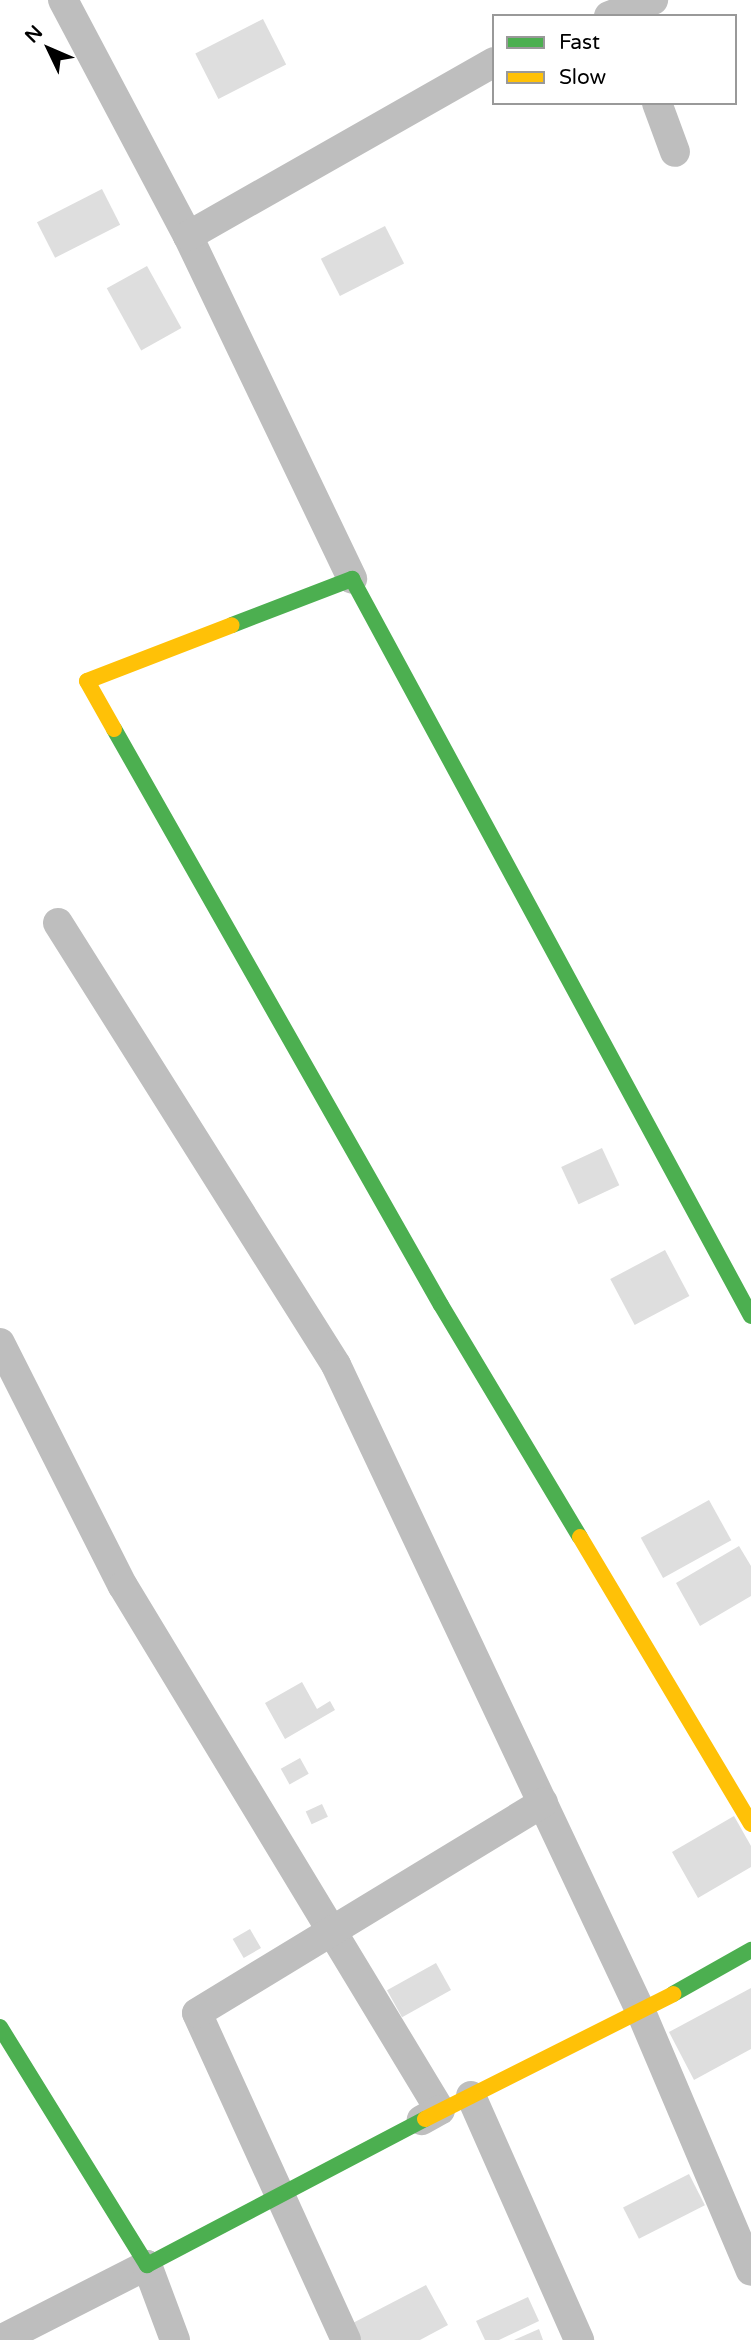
<!DOCTYPE html>
<style>
body{margin:0}
#map{position:relative;width:751px;height:2340px;overflow:hidden;background:#fff;font-family:"Varela Round",sans-serif}
div>[style]{position:absolute}
.building>*{inset:0;background:#dedede;transform-origin:0 0}
.street>*{height:30px;margin:-15px;padding:0 15px;transform-origin:15px;border-radius:15px;background:#bebebe}
.fast>*{height:16px;margin:-8px;padding:0 8px;transform-origin:8px;border-radius:8px;background:#4caf50}
.slow>*{height:16px;margin:-8px;padding:0 8px;transform-origin:8px;border-radius:8px;background:#ffc107}
span{translate:-50% -50%;white-space:nowrap;text-align:center;line-height:1.15;-webkit-text-stroke:6px #fff;paint-order:stroke}
.legend{position:absolute;left:492px;top:14px;width:245px;height:91px;box-sizing:border-box;background:#fff;border:2px solid #999;margin:0;padding:9px 12px;list-style:none;font-size:21px;color:#000}
.legend li{display:flex;align-items:center;gap:14px;height:35px}
.legend b{width:35px;border:2px solid #999}
.north{position:absolute;left:14px;top:14px;width:70px;height:70px;-webkit-text-stroke:5px #fff;paint-order:stroke;rotate:314deg;font-size:19px;font-weight:700;line-height:28px;text-align:center;color:#000}
.north::after{content:'';display:block;margin:auto;width:24px;height:32px;background:#000;clip-path:polygon(50% 0,100% 100%,50% 72%,0 100%)}
</style>
<div id="map">
<div class="building">
<i style="left:263px;top:19px;width:51px;height:76px;rotate:63deg"></i>
<i style="left:102px;top:189px;width:40px;height:73px;rotate:63deg"></i>
<i style="left:385px;top:226px;width:42px;height:72px;rotate:63deg"></i>
<i style="left:147px;top:266px;width:71px;height:46px;rotate:61deg"></i>
<i style="left:602px;top:1148px;width:41px;height:45px;rotate:65deg"></i>
<i style="left:665px;top:1250px;width:52px;height:62px;rotate:62deg"></i>
<i style="left:709px;top:1500px;width:46px;height:78px;rotate:61deg"></i>
<i style="clip-path:polygon(739px 1546px,751px 1566px,751px 1596px,700px 1626px,676px 1583px)"></i>
<i style="clip-path:polygon(302px 1682px,317px 1709px,330px 1701px,335px 1710px,285px 1739px,265px 1703px)"></i>
<i style="left:300px;top:1758px;width:18px;height:22px;rotate:61deg"></i>
<i style="left:322px;top:1804px;width:14px;height:18px;rotate:65deg"></i>
<i style="clip-path:polygon(734px 1816px,751px 1846px,751px 1867px,698px 1898px,672px 1852px)"></i>
<i style="left:250px;top:1929px;width:22px;height:20px;rotate:60deg"></i>
<i style="left:436px;top:1963px;width:31px;height:56px;rotate:61deg"></i>
<i style="clip-path:polygon(751px 1988px,751px 2049px,694px 2080px,669px 2032px)"></i>
<i style="left:689px;top:2174px;width:35px;height:74px;rotate:63deg"></i>
<i style="clip-path:polygon(426px 2285px,448px 2325px,420px 2340px,357px 2340px,349px 2325px)"></i>
<i style="clip-path:polygon(528px 2297px,539px 2321px,499px 2340px,485px 2340px,476px 2321px)"></i>
<i style="clip-path:polygon(539px 2329px,543px 2340px,514px 2340px)"></i>
</div>
<div class="street">
<i style="left:63px;top:0;width:267px;rotate:62.1deg"></i>
<i style="left:188px;top:236px;width:380px;rotate:64.4deg"></i>
<i style="left:609px;top:16px;width:47px;rotate:-20deg"></i>
<i style="left:657px;top:103px;width:52px;rotate:69.8deg"></i>
<i style="left:188px;top:236px;width:352px;rotate:-29.6deg"></i>
<i style="left:58px;top:923px;width:522px;rotate:57.83deg"></i>
<i style="left:336px;top:1365px;width:715px;rotate:64.76deg"></i>
<i style="left:641px;top:2012px;width:281px;rotate:67deg"></i>
<i style="left:0;top:1343px;width:272px;rotate:63.2deg"></i>
<i style="left:123px;top:1586px;width:612px;rotate:58.83deg"></i>
<i style="left:440px;top:2110px;width:21px;rotate:151deg"></i>
<i style="left:471px;top:2096px;width:267px;rotate:66.1deg"></i>
<i style="left:0;top:2340px;width:165px;rotate:-27deg"></i>
<i style="left:147px;top:2265px;width:80px;rotate:69.5deg"></i>
<i style="left:346px;top:2340px;width:359px;rotate:-114.5deg"></i>
<i style="left:197px;top:2013px;width:405px;rotate:-31.3deg"></i>
</div>
<div class="fast">
<i style="left:232px;top:625px;width:129px;rotate:-21deg"></i>
<i style="left:352px;top:579px;width:838px;rotate:61.57deg"></i>
<i style="left:114px;top:729px;width:662px;rotate:60.42deg"></i>
<i style="left:441px;top:1305px;width:270px;rotate:59.1deg"></i>
<i style="left:673px;top:1994px;width:90px;rotate:-29.4deg"></i>
<i style="left:0;top:2027px;width:280px;rotate:58.3deg"></i>
<i style="left:147px;top:2265px;width:314px;rotate:-27.7deg"></i>
</div>
<div class="slow">
<i style="left:114px;top:729px;width:55px;rotate:-119.4deg"></i>
<i style="left:87px;top:681px;width:155px;rotate:-21.1deg"></i>
<i style="left:580px;top:1537px;width:334px;rotate:59.2deg"></i>
<i style="left:425px;top:2119px;width:278px;rotate:-26.7deg"></i>
</div>
<ul class="legend">
<li><b style="height:9px;background:#4caf50"></b>Fast</li>
<li><b style="height:9px;background:#ffc107"></b>Slow</li>
</ul>
<div class="north">N</div>
</div>
